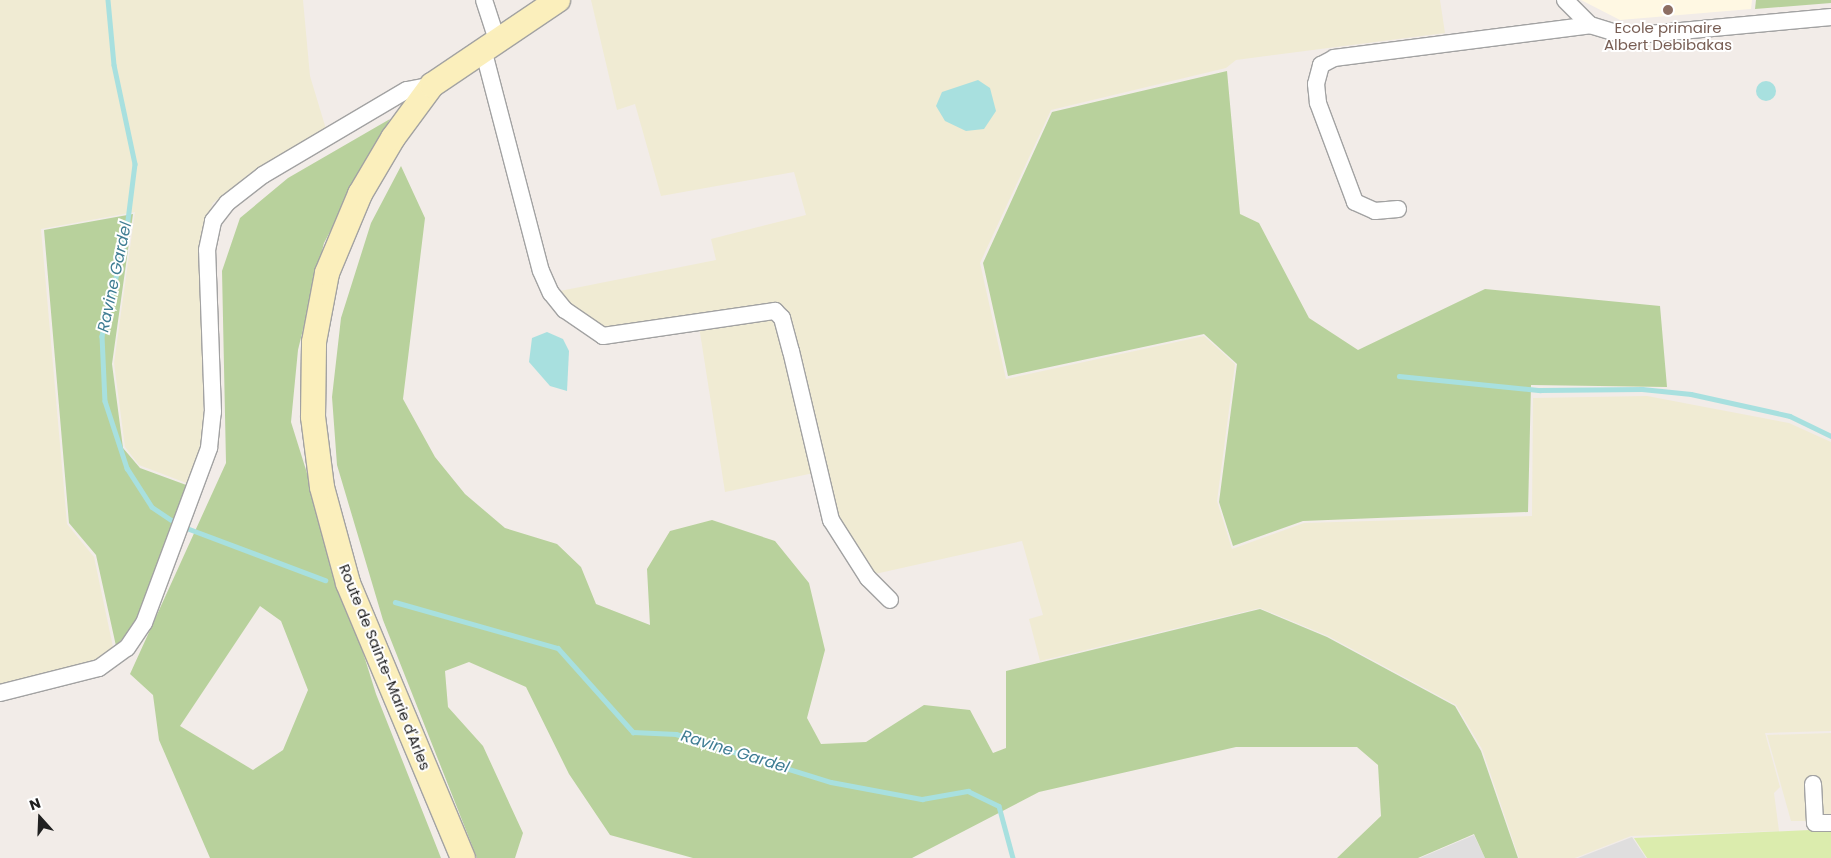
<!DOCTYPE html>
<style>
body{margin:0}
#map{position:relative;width:1831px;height:858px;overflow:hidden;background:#f2ece8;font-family:Poppins,sans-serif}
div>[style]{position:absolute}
.residential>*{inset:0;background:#dfdede}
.education>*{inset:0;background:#fff8e3}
.farmland>*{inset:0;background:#f0ebd3}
.grass>*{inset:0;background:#dbecad}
.forest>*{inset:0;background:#b8d19c}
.water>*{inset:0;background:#a8e0df}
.round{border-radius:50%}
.stream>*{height:4.5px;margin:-2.25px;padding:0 2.25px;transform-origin:2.25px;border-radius:2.25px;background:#a8e0df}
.roads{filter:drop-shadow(1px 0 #a2a2a2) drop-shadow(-1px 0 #a2a2a2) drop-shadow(0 1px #a2a2a2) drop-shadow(0 -1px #a2a2a2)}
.street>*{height:16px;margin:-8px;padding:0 8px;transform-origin:8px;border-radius:8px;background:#fff}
.secondary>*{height:24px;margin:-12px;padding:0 12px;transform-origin:12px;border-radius:12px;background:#fbefbc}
.dots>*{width:14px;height:14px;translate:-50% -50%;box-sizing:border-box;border:2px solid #fff;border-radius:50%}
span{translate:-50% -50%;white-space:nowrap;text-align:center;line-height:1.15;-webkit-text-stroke:4px #fff;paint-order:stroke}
.education-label{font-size:15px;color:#785e54}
.street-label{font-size:15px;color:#212121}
.water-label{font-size:16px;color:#3f7d93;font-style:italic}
.north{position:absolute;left:15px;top:793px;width:50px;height:50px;-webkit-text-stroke:4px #fff;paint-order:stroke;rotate:340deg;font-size:14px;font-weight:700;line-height:20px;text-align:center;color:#212121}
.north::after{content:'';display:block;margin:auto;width:18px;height:22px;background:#212121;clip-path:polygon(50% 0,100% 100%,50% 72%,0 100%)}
</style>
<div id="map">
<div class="residential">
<i style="clip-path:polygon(1474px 835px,1485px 858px,1420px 858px)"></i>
<i style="clip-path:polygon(1632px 837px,1646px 858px,1578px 858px)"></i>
</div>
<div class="education">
<i style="clip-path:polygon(1581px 0,1752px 0,1751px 9px,1620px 20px)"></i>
</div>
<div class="farmland">
<i style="clip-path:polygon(0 0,303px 0,310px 76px,326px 129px,249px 174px,213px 203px,201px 232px,204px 442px,189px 484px,139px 465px,125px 447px,114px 363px,135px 212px,41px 229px,67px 524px,94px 557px,113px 647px,93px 664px,0 686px)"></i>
<i style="clip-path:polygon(591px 0,1440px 0,1445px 33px,1236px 60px,1226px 68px,1051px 110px,980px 263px,1006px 379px,1204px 336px,1235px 364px,1217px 501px,1232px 549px,1304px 523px,1532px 516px,1533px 398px,1647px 396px,1789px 423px,1831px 442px,1831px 731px,1765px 733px,1780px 787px,1774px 793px,1779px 831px,1631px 836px,1575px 858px,1519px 858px,1482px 749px,1456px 705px,1328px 636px,1260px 608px,1040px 661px,1029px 619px,1043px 615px,1022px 541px,875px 574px,850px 546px,823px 471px,725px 492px,698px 320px,597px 331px,579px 317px,560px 291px,716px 260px,711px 239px,806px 215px,794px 172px,661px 196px,635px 104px,617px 110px)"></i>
<i style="clip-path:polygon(1831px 733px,1831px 821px,1791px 821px,1767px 735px)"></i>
</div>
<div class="grass">
<i style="clip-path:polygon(1831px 829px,1831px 858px,1647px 858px,1634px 838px)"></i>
</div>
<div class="forest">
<i style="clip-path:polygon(1756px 0,1831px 0,1831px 3px,1755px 9px)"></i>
<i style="clip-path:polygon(1227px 71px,1240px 214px,1259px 223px,1309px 318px,1358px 350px,1485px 289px,1660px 306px,1667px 387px,1531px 385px,1528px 512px,1303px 521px,1233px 546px,1219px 502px,1237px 364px,1204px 334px,1008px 376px,983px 263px,1052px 112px)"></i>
<i style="clip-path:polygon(evenodd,390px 119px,324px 243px,298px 350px,291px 422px,376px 694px,441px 858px,210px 858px,159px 740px,153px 695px,130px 674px,226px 463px,222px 271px,240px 218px,288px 178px,390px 119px,260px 606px,281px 621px,308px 690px,283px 750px,253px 770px,180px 726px,260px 606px)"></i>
<i style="clip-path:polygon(401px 166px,425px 218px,403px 399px,435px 457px,465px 494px,505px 528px,557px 544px,581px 567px,596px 604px,650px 625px,647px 569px,670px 531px,712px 520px,775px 541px,809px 583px,825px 650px,807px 718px,821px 744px,866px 742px,924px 705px,970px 710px,993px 753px,1006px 748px,1006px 671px,1260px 609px,1327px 637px,1455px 706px,1481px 751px,1518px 858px,1485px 858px,1474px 834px,1418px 858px,1337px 858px,1381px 816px,1378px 765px,1357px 747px,1236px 747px,1039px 792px,912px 858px,693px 858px,610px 835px,569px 774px,526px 687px,469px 662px,445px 671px,448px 707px,483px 746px,523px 833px,515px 858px,477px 858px,383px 620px,337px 465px,332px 397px,341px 318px,371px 223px)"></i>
<i style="clip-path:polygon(133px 214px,112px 364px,123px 448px,140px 468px,189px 486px,138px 621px,116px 646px,96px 555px,69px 523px,44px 230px)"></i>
</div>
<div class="water">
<i style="clip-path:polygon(978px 80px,990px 88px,996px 111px,984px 129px,966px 131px,945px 121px,936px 106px,942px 92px)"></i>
<i class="round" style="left:1756px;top:81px;width:20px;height:20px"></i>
<i style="clip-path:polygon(547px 332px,563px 339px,569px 351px,567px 391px,550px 386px,529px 362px,532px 338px)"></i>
</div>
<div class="stream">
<i style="left:108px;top:0;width:65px;rotate:84.7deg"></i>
<i style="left:114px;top:65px;width:101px;rotate:78deg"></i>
<i style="left:135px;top:164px;width:73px;rotate:97.1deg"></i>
<i style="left:126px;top:236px;width:103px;rotate:103.5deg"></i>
<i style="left:102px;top:336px;width:65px;rotate:87.4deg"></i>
<i style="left:105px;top:401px;width:71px;rotate:71.8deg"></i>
<i style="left:127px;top:468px;width:46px;rotate:57.3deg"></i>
<i style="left:152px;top:507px;width:30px;rotate:34deg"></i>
<i style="left:1399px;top:376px;width:142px;rotate:5.7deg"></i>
<i style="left:1540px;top:390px;width:102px;rotate:-0.6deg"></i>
<i style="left:1642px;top:389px;width:49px;rotate:5.8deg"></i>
<i style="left:1691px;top:394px;width:101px;rotate:12.5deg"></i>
<i style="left:1790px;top:416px;width:46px;rotate:26deg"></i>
<i style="left:184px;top:527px;width:151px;rotate:20.6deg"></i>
<i style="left:395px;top:602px;width:169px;rotate:15.8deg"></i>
<i style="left:558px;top:648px;width:113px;rotate:48.2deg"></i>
<i style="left:633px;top:732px;width:43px;rotate:2.7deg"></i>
<i style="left:676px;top:734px;width:162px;rotate:17.2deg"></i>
<i style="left:831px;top:782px;width:93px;rotate:10.6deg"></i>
<i style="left:922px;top:799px;width:47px;rotate:-9.9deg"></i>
<i style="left:968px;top:791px;width:34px;rotate:26deg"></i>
<i style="left:999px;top:806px;width:54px;rotate:74.9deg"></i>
</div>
<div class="roads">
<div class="street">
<i style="left:484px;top:0;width:40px;rotate:72deg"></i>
<i style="left:1565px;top:0;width:35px;rotate:45deg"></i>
<i style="left:1590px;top:25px;width:39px;rotate:17deg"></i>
<i style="left:1627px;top:36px;width:205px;rotate:-5.3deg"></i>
<i style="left:483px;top:49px;width:229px;rotate:75.4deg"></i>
<i style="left:541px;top:271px;width:24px;rotate:66deg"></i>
<i style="left:551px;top:293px;width:22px;rotate:51deg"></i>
<i style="left:565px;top:310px;width:46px;rotate:34.4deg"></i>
<i style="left:603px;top:336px;width:174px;rotate:-8.3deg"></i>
<i style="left:775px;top:311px;width:10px;rotate:45deg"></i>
<i style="left:782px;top:318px;width:34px;rotate:75deg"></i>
<i style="left:791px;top:351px;width:174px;rotate:76.7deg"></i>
<i style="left:831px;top:520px;width:69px;rotate:57.5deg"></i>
<i style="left:868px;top:578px;width:31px;rotate:45deg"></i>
<i style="left:1398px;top:209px;width:23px;rotate:175deg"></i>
<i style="left:1375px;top:211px;width:22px;rotate:-156deg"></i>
<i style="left:1355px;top:202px;width:106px;rotate:-110.5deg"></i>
<i style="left:1318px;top:103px;width:19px;rotate:-96deg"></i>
<i style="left:1316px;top:84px;width:20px;rotate:-75deg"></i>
<i style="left:1321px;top:65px;width:15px;rotate:-28deg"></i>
<i style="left:1334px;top:58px;width:258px;rotate:-7.3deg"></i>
<i style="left:0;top:693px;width:102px;rotate:-14.2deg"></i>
<i style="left:99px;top:668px;width:34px;rotate:-36deg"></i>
<i style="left:127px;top:648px;width:30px;rotate:-56deg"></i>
<i style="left:144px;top:623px;width:187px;rotate:-69.6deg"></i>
<i style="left:209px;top:448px;width:36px;rotate:-84deg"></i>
<i style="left:213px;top:412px;width:162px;rotate:-92.1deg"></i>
<i style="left:207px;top:250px;width:30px;rotate:-78deg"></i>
<i style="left:213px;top:221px;width:23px;rotate:-52deg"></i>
<i style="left:227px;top:203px;width:46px;rotate:-37.9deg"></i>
<i style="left:263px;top:175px;width:167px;rotate:-30.6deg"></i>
<i style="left:407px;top:90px;width:25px;rotate:-11deg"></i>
<i style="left:1813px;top:784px;width:39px;rotate:87deg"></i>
<i style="left:1815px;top:823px;width:16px"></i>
</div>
<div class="secondary">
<i style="left:463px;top:858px;width:298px;rotate:-112.7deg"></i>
<i style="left:348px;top:583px;width:99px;rotate:-105.2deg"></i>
<i style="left:322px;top:487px;width:71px;rotate:-97.3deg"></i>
<i style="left:313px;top:417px;width:75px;rotate:-89.2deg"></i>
<i style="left:314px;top:342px;width:70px;rotate:-79.3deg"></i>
<i style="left:327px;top:273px;width:86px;rotate:-67.3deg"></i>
<i style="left:360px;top:194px;width:65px;rotate:-59.5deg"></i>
<i style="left:393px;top:138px;width:66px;rotate:-53.7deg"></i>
<i style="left:432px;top:85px;width:152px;rotate:-34deg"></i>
</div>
</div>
<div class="dots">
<i style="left:1668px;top:10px;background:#8d6e63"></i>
</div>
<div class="education-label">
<span style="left:1668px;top:36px">Ecole primaire<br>Albert Debibakas</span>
</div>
<div class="street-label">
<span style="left:385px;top:667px;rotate:68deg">Route de Sainte-Marie d'Arles</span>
</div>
<div class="water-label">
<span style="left:115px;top:277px;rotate:-78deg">Ravine Gardel</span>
<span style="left:735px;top:752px;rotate:17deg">Ravine Gardel</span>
</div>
<div class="north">N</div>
</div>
